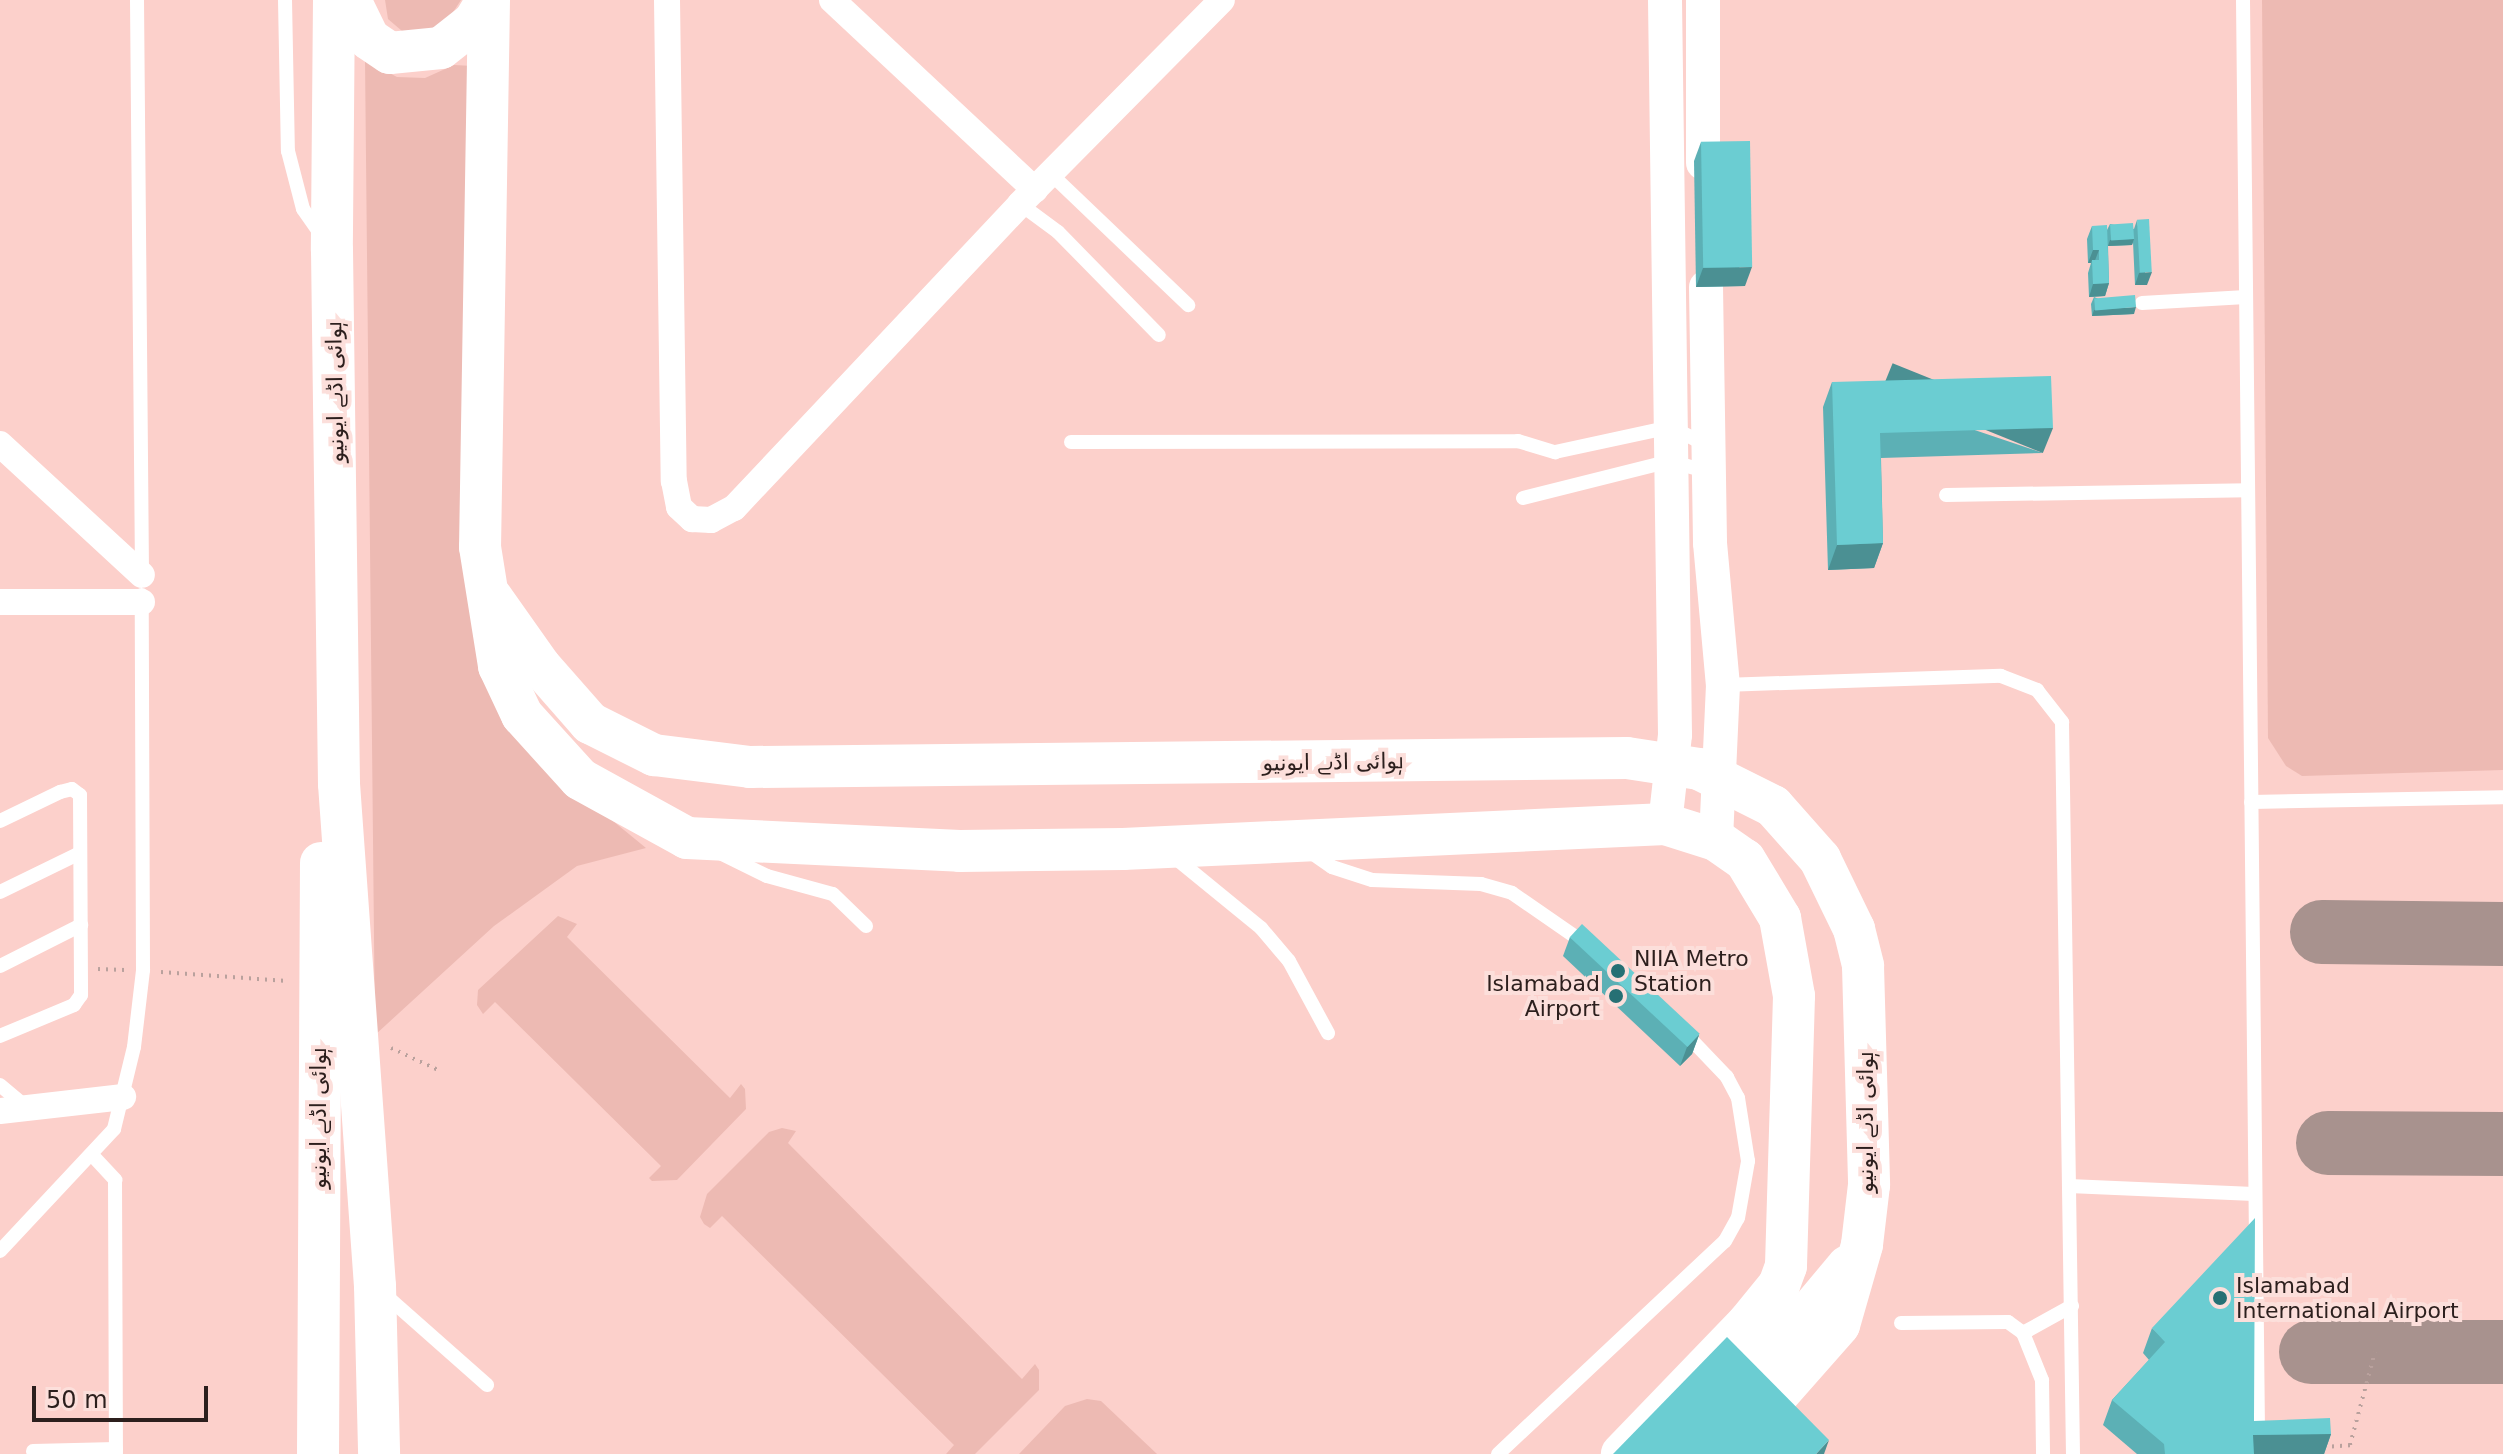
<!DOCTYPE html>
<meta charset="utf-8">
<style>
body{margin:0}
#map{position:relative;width:2503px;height:1454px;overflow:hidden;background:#fcdfdb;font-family:"DejaVu Sans",Cairo,sans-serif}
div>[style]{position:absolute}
.built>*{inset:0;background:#fcd0cb;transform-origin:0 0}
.green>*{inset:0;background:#edbab3}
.taxiway>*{height:64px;margin:-32px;padding:0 32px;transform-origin:32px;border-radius:32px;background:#a8928e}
.path>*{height:4px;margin-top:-2px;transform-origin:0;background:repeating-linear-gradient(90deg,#b9a19d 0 2px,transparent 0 8px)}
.service>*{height:14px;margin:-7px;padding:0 7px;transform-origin:7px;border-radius:7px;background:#fff}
.minor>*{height:26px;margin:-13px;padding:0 13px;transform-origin:13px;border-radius:13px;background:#fff}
.tertiary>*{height:34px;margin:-17px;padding:0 17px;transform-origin:17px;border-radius:17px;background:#fff}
.primary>*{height:42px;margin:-21px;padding:0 21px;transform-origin:21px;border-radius:21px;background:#fff}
.wall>*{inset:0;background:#5cb0b5}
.shaded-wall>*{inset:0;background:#4b9093;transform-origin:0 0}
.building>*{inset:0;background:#6bcdd2;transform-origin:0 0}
.dots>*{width:22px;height:22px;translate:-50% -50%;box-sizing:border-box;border:4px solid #fcdfdb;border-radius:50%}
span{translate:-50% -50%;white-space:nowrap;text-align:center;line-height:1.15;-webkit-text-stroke:8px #fcdfdb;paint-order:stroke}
.street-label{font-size:22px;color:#2c1f1d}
.poi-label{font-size:22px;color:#2c1f1d}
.left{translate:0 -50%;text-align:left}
.right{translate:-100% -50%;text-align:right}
.scale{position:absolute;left:32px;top:1386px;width:176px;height:36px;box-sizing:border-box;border:4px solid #2c1f1d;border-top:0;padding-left:10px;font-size:24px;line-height:28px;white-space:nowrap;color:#2c1f1d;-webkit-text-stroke:6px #fcdfdb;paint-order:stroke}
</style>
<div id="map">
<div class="built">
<i style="left:0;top:0;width:2503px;height:1454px"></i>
</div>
<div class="green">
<i style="clip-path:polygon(385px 0,461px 0,446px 23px,425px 31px,402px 31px,388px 19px)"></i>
<i style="clip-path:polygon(2262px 0,2503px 0,2503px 770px,2302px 776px,2286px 766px,2268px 738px)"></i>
<i style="clip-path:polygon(365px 60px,397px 77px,425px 78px,454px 65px,473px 66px,468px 589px,602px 812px,646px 848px,577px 866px,494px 926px,375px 1035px)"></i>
<i style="clip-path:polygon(558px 916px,577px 924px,567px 937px,730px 1098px,741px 1084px,745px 1089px,746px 1109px,677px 1180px,652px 1181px,649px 1178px,661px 1166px,495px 1002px,483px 1014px,477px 1005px,478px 990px)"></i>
<i style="clip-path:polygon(782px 1128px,796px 1131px,788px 1143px,1022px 1379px,1035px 1364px,1039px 1370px,1039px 1390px,975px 1454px,946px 1454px,954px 1445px,722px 1216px,710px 1228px,704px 1224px,700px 1217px,707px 1194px,769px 1132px)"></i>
<i style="clip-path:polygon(1087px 1399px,1101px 1401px,1157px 1454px,1019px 1454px,1065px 1406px)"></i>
</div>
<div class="taxiway">
<i style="left:2322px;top:932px;width:181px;rotate:0.6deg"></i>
<i style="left:2328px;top:1143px;width:175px;rotate:0.3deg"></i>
<i style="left:2311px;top:1352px;width:192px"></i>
</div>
<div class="path">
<i style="left:98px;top:969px;width:27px;rotate:2deg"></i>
<i style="left:161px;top:972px;width:127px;rotate:4.1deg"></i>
<i style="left:391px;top:1048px;width:52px;rotate:25.1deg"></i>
<i style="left:2324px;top:1447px;width:26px;rotate:-4deg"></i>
<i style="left:2350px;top:1445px;width:96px;rotate:-75deg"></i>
</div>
<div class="service">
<i style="left:137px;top:0;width:575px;rotate:89.5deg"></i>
<i style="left:285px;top:0;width:151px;rotate:88.9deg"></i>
<i style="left:288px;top:151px;width:60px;rotate:75.5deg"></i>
<i style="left:303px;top:209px;width:29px;rotate:55deg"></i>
<i style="left:2243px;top:0;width:1438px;rotate:89.4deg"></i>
<i style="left:1051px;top:174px;width:190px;rotate:43.7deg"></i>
<i style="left:1020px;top:204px;width:47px;rotate:36.4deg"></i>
<i style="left:1058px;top:232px;width:144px;rotate:45.6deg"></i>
<i style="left:2142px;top:303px;width:104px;rotate:-3.3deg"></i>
<i style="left:1071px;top:442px;width:447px;rotate:-0.1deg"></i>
<i style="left:1518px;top:441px;width:39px;rotate:17deg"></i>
<i style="left:1555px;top:452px;width:119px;rotate:-12.2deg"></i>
<i style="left:1671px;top:427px;width:39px;rotate:27deg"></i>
<i style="left:1946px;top:495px;width:302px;rotate:-0.9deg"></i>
<i style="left:1523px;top:498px;width:152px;rotate:-14.1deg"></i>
<i style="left:1670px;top:461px;width:40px;rotate:16deg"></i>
<i style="left:1723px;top:685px;width:278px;rotate:-1.9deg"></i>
<i style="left:2001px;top:676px;width:39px;rotate:21deg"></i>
<i style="left:2037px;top:690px;width:41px;rotate:52deg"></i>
<i style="left:2062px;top:722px;width:732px;rotate:89.14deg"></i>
<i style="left:2251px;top:802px;width:252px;rotate:-1.1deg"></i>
<i style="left:0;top:821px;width:67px;rotate:-25.8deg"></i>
<i style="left:60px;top:792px;width:12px;rotate:-14deg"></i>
<i style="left:72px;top:789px;width:10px;rotate:37deg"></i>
<i style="left:80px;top:795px;width:200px;rotate:89.7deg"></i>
<i style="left:81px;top:995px;width:12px;rotate:125deg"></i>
<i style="left:74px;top:1005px;width:80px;rotate:157.3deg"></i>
<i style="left:1309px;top:851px;width:28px;rotate:35deg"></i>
<i style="left:1332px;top:867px;width:42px;rotate:18deg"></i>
<i style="left:1372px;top:880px;width:109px;rotate:2.1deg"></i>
<i style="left:1481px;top:884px;width:32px;rotate:16deg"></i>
<i style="left:1512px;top:893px;width:91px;rotate:34.7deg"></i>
<i style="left:720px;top:853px;width:52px;rotate:26.1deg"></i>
<i style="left:767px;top:876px;width:68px;rotate:15.3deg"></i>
<i style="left:833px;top:894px;width:46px;rotate:44.1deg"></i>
<i style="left:1173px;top:856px;width:114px;rotate:39.3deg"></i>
<i style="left:1261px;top:928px;width:43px;rotate:49.7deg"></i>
<i style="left:1289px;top:961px;width:82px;rotate:61.6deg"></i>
<i style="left:0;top:892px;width:89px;rotate:-26deg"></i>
<i style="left:0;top:966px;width:91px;rotate:-26.8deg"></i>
<i style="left:0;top:1085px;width:35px;rotate:40deg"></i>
<i style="left:93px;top:1156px;width:33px;rotate:47deg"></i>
<i style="left:115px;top:1180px;width:274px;rotate:89.8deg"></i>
<i style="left:2069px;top:1186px;width:185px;rotate:2.5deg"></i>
<i style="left:0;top:1251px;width:167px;rotate:-46.9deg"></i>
<i style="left:114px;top:1129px;width:84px;rotate:-76.3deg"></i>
<i style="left:134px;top:1047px;width:78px;rotate:-83.3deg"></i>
<i style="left:143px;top:970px;width:375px;rotate:-90.2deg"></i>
<i style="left:383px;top:1293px;width:139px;rotate:41.5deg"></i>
<i style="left:1901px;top:1323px;width:107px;rotate:-0.5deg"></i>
<i style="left:2008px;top:1322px;width:19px;rotate:36deg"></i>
<i style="left:2023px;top:1333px;width:51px;rotate:68deg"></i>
<i style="left:2042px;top:1380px;width:74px;rotate:89.2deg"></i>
<i style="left:2023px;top:1333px;width:56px;rotate:-28.9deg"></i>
<i style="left:33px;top:1451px;width:83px;rotate:-1.4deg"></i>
<i style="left:1498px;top:1454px;width:311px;rotate:-43.2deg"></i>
<i style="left:1725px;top:1241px;width:26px;rotate:-61deg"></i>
<i style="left:1738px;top:1218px;width:58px;rotate:-80deg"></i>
<i style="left:1748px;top:1161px;width:64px;rotate:-99deg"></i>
<i style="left:1738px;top:1098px;width:24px;rotate:-118deg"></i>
<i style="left:1727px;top:1077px;width:64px;rotate:-133.7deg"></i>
</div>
<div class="minor">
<i style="left:667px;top:0;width:481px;rotate:89.2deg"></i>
<i style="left:674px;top:481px;width:26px;rotate:79deg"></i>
<i style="left:679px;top:507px;width:18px;rotate:43deg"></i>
<i style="left:692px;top:519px;width:19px;rotate:3deg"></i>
<i style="left:711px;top:520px;width:26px;rotate:-28deg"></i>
<i style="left:734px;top:508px;width:417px;rotate:-46.7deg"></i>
<i style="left:1020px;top:204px;width:287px;rotate:-45.3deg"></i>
<i style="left:832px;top:0;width:278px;rotate:43.1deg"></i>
<i style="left:0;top:444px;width:193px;rotate:42.7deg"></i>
<i style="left:0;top:602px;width:142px"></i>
<i style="left:0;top:1111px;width:124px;rotate:-6.5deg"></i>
</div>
<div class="tertiary">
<i style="left:1703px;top:0;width:163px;rotate:90deg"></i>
<i style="left:1706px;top:287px;width:256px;rotate:89.1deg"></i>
<i style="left:1710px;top:543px;width:143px;rotate:84.8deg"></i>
<i style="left:1723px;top:685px;width:155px;rotate:92.6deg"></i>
<i style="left:1665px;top:824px;width:90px;rotate:-83.6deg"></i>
<i style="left:1675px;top:735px;width:735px;rotate:-90.78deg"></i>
</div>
<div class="primary">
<i style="left:334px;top:0;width:250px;rotate:90.5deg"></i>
<i style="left:332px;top:250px;width:534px;rotate:89.25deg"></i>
<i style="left:339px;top:784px;width:503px;rotate:85.9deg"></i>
<i style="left:375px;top:1286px;width:168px;rotate:88.6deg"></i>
<i style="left:350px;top:0;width:43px;rotate:64deg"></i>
<i style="left:369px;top:39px;width:25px;rotate:34deg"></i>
<i style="left:390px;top:53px;width:51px;rotate:-5.6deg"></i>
<i style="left:441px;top:48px;width:42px;rotate:-38.2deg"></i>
<i style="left:474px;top:22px;width:26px;rotate:-59deg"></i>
<i style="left:489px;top:0;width:547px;rotate:90.94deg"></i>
<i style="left:480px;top:547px;width:121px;rotate:80.9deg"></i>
<i style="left:499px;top:666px;width:54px;rotate:64.9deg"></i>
<i style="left:522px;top:715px;width:86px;rotate:47.8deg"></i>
<i style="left:580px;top:779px;width:122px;rotate:28.9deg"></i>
<i style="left:687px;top:838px;width:273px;rotate:2.7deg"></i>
<i style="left:960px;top:851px;width:163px;rotate:-0.7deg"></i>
<i style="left:1123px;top:849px;width:543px;rotate:-2.64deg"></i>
<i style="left:1665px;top:824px;width:53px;rotate:17.4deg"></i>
<i style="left:1716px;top:840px;width:35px;rotate:35deg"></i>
<i style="left:1745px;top:860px;width:68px;rotate:58.9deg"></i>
<i style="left:1780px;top:918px;width:79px;rotate:79.8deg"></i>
<i style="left:1794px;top:996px;width:270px;rotate:91.7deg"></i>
<i style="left:1786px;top:1266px;width:20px;rotate:110deg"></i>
<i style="left:1779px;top:1285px;width:49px;rotate:129.2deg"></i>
<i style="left:1748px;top:1323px;width:182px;rotate:133.9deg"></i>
<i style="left:492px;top:598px;width:83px;rotate:54.8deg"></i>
<i style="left:540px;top:666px;width:76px;rotate:48.7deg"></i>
<i style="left:590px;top:723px;width:72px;rotate:26.6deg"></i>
<i style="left:654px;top:755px;width:97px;rotate:7.1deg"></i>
<i style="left:750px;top:767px;width:877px;rotate:-0.59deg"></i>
<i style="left:1627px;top:758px;width:73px;rotate:8.7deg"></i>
<i style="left:1699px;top:769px;width:83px;rotate:26.6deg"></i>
<i style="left:1773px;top:806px;width:71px;rotate:48.4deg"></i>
<i style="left:1820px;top:859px;width:78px;rotate:64.1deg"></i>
<i style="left:1854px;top:929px;width:38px;rotate:76deg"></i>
<i style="left:1863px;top:966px;width:219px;rotate:88.4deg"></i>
<i style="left:1869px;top:1185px;width:60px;rotate:96.7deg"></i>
<i style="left:1862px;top:1245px;width:83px;rotate:106deg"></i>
<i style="left:1839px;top:1325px;width:112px;rotate:131.4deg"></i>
<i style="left:1739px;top:1382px;width:69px;rotate:-42.7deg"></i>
<i style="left:1790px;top:1335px;width:90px;rotate:-50deg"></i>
<i style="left:318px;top:1454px;width:591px;rotate:-89.71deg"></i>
</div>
<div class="wall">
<i style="clip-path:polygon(1701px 142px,1745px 286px,1696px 287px,1694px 161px)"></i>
<i style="clip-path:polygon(2137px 220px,2147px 285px,2135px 285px,2133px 242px,2132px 245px,2108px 246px,2109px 283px,2105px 296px,2089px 297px,2088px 273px,2091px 263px,2088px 263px,2087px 239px,2092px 226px,2107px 230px,2110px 224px,2134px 229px)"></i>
<i style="clip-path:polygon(2094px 297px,2134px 314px,2092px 316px,2091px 304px)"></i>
<i style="clip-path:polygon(1832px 382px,2043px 453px,1881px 458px,1883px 543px,1874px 568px,1828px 570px,1823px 407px)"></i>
<i style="clip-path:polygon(1570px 937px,1699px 1035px,1692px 1054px,1680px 1066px,1563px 956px)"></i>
<i style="clip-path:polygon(2152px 1328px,2254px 1421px,2331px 1434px,2324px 1454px,2137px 1454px,2103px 1425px,2112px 1400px,2149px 1360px,2143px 1353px)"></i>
</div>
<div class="shaded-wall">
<i style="clip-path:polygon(2134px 239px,2132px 245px,2108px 246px,2110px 240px)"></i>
<i style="clip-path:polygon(2093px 250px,2099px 250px,2094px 263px,2092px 260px,2091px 263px,2088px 263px)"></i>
<i style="clip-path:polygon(1752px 267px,1745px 286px,1696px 287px,1703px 268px)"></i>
<i style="clip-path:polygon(2152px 272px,2147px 285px,2135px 285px,2139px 273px)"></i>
<i style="clip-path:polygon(2109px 283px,2105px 296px,2089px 297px,2093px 284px)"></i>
<i style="clip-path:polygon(2136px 307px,2134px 314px,2092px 316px,2094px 310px)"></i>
<i style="left:2053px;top:428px;width:27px;height:173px;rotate:112deg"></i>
<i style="clip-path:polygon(1883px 543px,1874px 568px,1828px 570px,1837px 545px)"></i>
<i style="clip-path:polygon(1699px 1035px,1692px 1054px,1680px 1066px,1687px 1047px)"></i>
<i style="clip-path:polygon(2331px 1434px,2324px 1454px,2246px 1454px,2253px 1435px)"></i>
<i style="clip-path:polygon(1829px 1440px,1824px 1454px,1816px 1454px)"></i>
</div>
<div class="building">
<i style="left:1750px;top:141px;width:126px;height:49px;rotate:89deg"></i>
<i style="left:2149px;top:219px;width:53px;height:12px;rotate:87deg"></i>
<i style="left:2133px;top:223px;width:16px;height:23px;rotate:86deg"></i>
<i style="clip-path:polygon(2107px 225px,2109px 283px,2093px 284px,2092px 260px,2099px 260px,2099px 250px,2093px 250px,2092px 226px)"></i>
<i style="left:2135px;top:295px;width:12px;height:41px;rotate:85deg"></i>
<i style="clip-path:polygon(2051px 376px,2053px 428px,1880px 433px,1883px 543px,1837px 545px,1832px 382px)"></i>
<i style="left:1582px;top:924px;width:161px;height:18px;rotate:43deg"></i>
<i style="clip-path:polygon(2255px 1218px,2254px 1421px,2330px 1418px,2331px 1434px,2253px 1435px,2254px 1454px,2165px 1454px,2164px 1444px,2112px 1400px,2165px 1342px,2152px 1328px)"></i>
<i style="clip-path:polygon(1727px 1337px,1829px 1440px,1816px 1454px,1613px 1454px)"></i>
</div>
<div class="dots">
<i style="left:1618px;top:971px;background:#267074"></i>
<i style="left:1616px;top:996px;background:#267074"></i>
<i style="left:2220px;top:1298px;background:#267074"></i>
</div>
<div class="street-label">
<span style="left:335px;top:392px;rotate:-91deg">ہوائی اڈے ایونیو</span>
<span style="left:1333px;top:762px;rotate:-1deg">ہوائی اڈے ایونیو</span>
<span style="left:319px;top:1118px;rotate:-90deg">ہوائی اڈے ایونیو</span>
<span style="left:1866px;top:1122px;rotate:-90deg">ہوائی اڈے ایونیو</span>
</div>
<div class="poi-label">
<span class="left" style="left:1634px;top:971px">NIIA Metro<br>Station</span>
<span class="right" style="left:1600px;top:996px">Islamabad<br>Airport</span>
<span class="left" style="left:2236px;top:1298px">Islamabad<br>International Airport</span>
</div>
<div class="scale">50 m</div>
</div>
